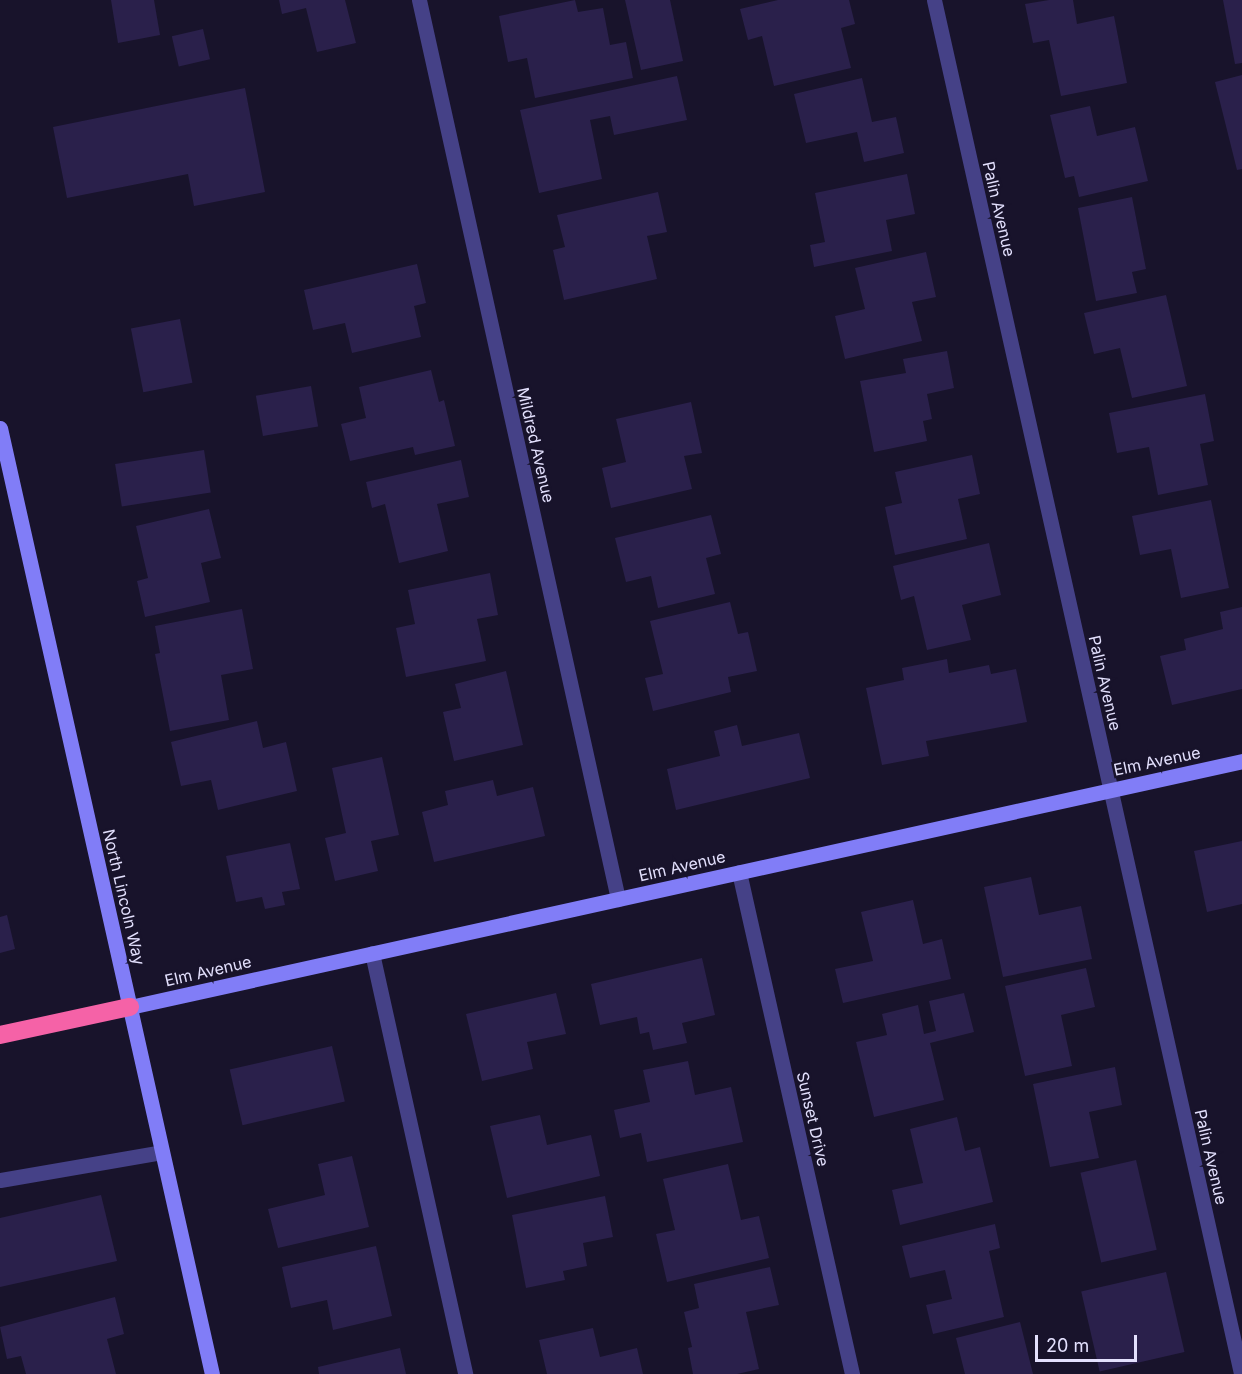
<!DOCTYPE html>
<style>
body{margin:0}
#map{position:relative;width:1242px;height:1374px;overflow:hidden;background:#18132b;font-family:Inter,sans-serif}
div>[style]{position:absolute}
.building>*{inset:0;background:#2a204b;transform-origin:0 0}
.lane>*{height:15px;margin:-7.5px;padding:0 7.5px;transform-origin:7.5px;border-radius:7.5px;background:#454187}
.street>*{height:15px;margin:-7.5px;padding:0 7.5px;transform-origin:7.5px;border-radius:7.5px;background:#454187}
.secondary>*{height:15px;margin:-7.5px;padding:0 7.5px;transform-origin:7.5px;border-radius:7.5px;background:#817df7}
.highway>*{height:18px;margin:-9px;padding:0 9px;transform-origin:9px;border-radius:9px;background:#f562a7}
span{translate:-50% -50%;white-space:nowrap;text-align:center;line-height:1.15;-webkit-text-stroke:5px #18132b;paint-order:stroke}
.street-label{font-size:16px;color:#e3e0fd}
.scale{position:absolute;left:1035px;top:1335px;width:102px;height:27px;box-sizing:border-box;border:3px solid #e3e0fd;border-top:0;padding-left:8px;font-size:18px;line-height:21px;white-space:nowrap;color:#e3e0fd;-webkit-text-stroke:4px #18132b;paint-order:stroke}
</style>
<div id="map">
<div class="building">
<i style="clip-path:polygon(111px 0,154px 0,160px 35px,118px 43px)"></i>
<i style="clip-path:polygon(279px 0,345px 0,356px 43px,317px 52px,306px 8px,282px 14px)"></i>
<i style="clip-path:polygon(575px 0,578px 12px,603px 8px,610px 45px,626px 42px,633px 78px,535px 98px,527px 58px,508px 62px,499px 16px)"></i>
<i style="clip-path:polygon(625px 0,670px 0,683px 61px,641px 70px)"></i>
<i style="clip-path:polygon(778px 0,849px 0,855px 24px,841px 28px,851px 68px,774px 86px,762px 36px,748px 40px,740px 9px)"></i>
<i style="clip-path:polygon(1049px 0,1073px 0,1077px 24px,1114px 16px,1127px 83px,1061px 96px,1049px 40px,1033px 43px,1025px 4px)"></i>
<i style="clip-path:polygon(1223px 0,1242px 0,1242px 63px,1235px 64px)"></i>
<i style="left:203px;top:29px;width:31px;height:32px;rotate:77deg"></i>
<i style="clip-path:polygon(1242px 75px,1242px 169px,1237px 170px,1215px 82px)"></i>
<i style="clip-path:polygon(677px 76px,687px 120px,614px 135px,610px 116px,590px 120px,602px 179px,539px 193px,520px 110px)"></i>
<i style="clip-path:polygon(862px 78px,872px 122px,896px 117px,904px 153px,864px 162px,857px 132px,806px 143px,794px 94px)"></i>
<i style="clip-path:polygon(245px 88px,265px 192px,194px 206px,188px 174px,67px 198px,53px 127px)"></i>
<i style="clip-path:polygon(1090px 106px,1097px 136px,1135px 127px,1148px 181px,1079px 197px,1074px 176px,1065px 178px,1050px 115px)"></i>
<i style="clip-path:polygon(907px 174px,915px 214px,886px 220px,892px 251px,814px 267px,810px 245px,825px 242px,815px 193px)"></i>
<i style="clip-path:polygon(658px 192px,667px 232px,647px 236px,657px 279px,564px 300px,553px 250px,565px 247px,557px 215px)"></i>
<i style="clip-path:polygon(1132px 197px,1146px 269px,1132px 272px,1137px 293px,1096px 301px,1078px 208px)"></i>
<i style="clip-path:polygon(926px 252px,936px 297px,912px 302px,922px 341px,845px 359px,835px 316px,865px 309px,855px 268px)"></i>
<i style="clip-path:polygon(417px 264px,426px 303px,414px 306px,421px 337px,352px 353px,345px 323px,313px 330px,304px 290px)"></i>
<i style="clip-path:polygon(1166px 295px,1187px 386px,1132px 398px,1120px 348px,1094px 354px,1084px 313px)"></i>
<i style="left:180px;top:319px;width:65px;height:50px;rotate:79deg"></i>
<i style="clip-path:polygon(947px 351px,954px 388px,927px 394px,932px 419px,923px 421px,927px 441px,874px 452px,860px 381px,906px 373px,903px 359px)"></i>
<i style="clip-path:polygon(431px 370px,439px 402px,444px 400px,455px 446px,415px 455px,413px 447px,350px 461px,341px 424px,366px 418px,359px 387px)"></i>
<i style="left:311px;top:386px;width:41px;height:56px;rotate:80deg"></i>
<i style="clip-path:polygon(1205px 394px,1214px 441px,1200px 444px,1208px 485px,1158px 495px,1149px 447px,1117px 453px,1109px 413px)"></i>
<i style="clip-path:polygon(691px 402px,702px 453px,684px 456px,692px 489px,611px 508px,602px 468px,626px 462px,616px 419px)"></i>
<i style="left:204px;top:450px;width:43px;height:90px;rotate:81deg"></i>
<i style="clip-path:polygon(972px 455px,980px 494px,958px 499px,967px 539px,895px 555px,885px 507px,902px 503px,895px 472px)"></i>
<i style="clip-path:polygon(461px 460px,469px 497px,437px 504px,448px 551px,399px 563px,385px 504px,372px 508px,366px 482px)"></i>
<i style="clip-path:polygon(1211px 500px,1229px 588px,1181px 598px,1171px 549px,1140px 555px,1132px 516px)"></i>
<i style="clip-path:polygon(209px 509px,221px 558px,201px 563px,210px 602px,145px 617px,137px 581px,148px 578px,136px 526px)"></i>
<i style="clip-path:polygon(711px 515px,721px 554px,706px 558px,715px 594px,658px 608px,651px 576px,626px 582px,615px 538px)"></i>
<i style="clip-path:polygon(989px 543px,1001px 595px,962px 605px,971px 640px,927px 650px,914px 596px,901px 600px,893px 566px)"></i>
<i style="clip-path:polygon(490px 573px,498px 615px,477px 619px,486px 661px,406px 677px,396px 628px,415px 624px,408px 590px)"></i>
<i style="clip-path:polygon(730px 602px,738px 634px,748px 632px,757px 671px,728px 677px,731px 692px,653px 711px,645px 678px,663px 674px,650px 621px)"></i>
<i style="clip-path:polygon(1242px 607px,1242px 689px,1172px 705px,1160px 656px,1186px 650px,1184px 639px,1223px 629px,1220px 612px)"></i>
<i style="clip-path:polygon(242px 609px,253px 669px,221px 675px,229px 720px,170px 731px,155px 654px,160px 653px,155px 626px)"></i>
<i style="clip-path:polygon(947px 659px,949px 673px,989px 665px,991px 674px,1016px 669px,1027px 722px,926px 741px,929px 756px,882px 765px,866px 688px,904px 680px,902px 668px)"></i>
<i style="clip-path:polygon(506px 671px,523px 745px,454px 761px,443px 712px,461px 708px,455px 684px)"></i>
<i style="clip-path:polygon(257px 721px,263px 748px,286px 742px,297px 791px,218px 810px,211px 780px,181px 786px,171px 742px)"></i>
<i style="clip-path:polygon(737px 725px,742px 746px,799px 733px,810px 778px,676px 810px,667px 769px,720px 756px,714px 731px)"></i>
<i style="clip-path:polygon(382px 757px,399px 835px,371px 841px,378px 871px,335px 881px,325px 838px,346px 833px,332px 768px)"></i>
<i style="clip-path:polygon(493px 780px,497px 796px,533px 787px,545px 836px,434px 862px,422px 812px,448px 805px,445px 791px)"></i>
<i style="clip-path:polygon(1242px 841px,1242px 904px,1207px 912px,1194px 851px)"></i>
<i style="clip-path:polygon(290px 843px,300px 889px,282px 892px,285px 905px,265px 909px,262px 897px,236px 902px,226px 856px)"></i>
<i style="clip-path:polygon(1031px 877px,1039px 915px,1081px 906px,1092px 959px,1003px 977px,984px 887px)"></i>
<i style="clip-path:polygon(913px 900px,923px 944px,942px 939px,951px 979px,843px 1003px,835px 969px,873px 961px,861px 912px)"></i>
<i style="clip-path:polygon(7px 915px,15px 949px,0 953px,0 917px)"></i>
<i style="clip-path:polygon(702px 958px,715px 1015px,682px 1023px,687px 1043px,653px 1050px,649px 1032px,640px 1034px,637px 1017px,600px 1025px,591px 984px)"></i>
<i style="clip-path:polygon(1086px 968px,1095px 1007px,1061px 1015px,1072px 1066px,1025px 1076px,1005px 986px)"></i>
<i style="clip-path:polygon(556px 993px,566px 1034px,527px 1042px,533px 1069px,482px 1081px,466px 1014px)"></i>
<i style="clip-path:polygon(964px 993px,974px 1032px,930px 1043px,944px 1100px,874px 1117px,856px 1042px,887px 1035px,882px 1014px,918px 1005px,924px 1034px,936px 1031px,929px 1001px)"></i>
<i style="left:332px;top:1046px;width:57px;height:105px;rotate:77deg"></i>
<i style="clip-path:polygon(688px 1061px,695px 1095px,731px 1087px,743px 1142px,647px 1162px,641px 1133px,620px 1138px,614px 1110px,650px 1102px,643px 1070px)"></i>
<i style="clip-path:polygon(1115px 1067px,1122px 1105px,1089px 1112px,1099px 1158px,1050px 1167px,1033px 1084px)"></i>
<i style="clip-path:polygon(540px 1115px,547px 1145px,591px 1135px,600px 1176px,507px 1198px,490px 1126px)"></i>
<i style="clip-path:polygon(957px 1117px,965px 1151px,980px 1147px,993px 1202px,900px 1225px,892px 1190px,923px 1183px,910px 1129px)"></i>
<i style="clip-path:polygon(352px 1156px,369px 1227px,278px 1248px,268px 1209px,325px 1195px,318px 1164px)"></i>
<i style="left:1136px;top:1160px;width:92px;height:57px;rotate:77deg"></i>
<i style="clip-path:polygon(728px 1164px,741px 1220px,759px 1216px,769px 1258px,667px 1282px,656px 1234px,675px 1230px,663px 1179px)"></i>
<i style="clip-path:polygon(101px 1195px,117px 1261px,0 1287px,0 1218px)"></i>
<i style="clip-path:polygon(605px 1196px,613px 1237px,583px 1243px,587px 1266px,563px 1271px,565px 1280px,526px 1288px,512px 1215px)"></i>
<i style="clip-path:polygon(995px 1224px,1000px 1248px,989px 1251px,1004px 1317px,933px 1334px,926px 1305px,952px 1299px,945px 1270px,910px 1278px,902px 1246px)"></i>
<i style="clip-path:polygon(376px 1246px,392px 1316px,333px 1330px,327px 1300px,291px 1308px,282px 1267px)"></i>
<i style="clip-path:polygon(770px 1267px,779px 1305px,746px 1312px,759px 1369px,737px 1374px,693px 1374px,688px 1348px,692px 1347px,684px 1312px,699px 1308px,694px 1284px)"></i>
<i style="left:1166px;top:1272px;width:82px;height:87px;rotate:77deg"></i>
<i style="clip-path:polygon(115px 1297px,124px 1334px,107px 1339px,116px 1374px,26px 1374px,21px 1356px,7px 1359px,0 1327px)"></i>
<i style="clip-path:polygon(1020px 1322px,1033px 1374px,965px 1374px,956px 1338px)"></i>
<i style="clip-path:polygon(593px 1328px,600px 1357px,637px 1348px,643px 1374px,547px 1374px,539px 1340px)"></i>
<i style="clip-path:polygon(400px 1348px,406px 1374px,319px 1374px,318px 1367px)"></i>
</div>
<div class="lane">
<i style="left:0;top:1180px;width:164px;rotate:-9.8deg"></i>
</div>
<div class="street">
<i style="left:419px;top:0;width:921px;rotate:77.52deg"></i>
<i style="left:934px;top:0;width:1408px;rotate:77.4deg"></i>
<i style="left:739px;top:872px;width:515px;rotate:77.31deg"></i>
<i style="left:372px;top:953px;width:431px;rotate:77.5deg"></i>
</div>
<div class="secondary">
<i style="left:0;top:428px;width:969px;rotate:77.37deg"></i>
<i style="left:130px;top:1007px;width:1139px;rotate:-12.47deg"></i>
</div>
<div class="highway">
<i style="left:0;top:1035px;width:133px;rotate:-12.2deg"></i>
</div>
<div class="street-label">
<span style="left:999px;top:209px;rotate:77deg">Palin Avenue</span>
<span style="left:536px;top:445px;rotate:77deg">Mildred Avenue</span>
<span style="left:1105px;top:683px;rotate:77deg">Palin Avenue</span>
<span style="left:1157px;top:761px;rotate:-12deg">Elm Avenue</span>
<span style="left:682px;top:866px;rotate:-13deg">Elm Avenue</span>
<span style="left:124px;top:897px;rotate:77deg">North Lincoln Way</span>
<span style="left:208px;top:971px;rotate:-13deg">Elm Avenue</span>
<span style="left:813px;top:1119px;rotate:77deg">Sunset Drive</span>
<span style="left:1211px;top:1157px;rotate:77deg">Palin Avenue</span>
</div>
<div class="scale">20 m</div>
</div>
